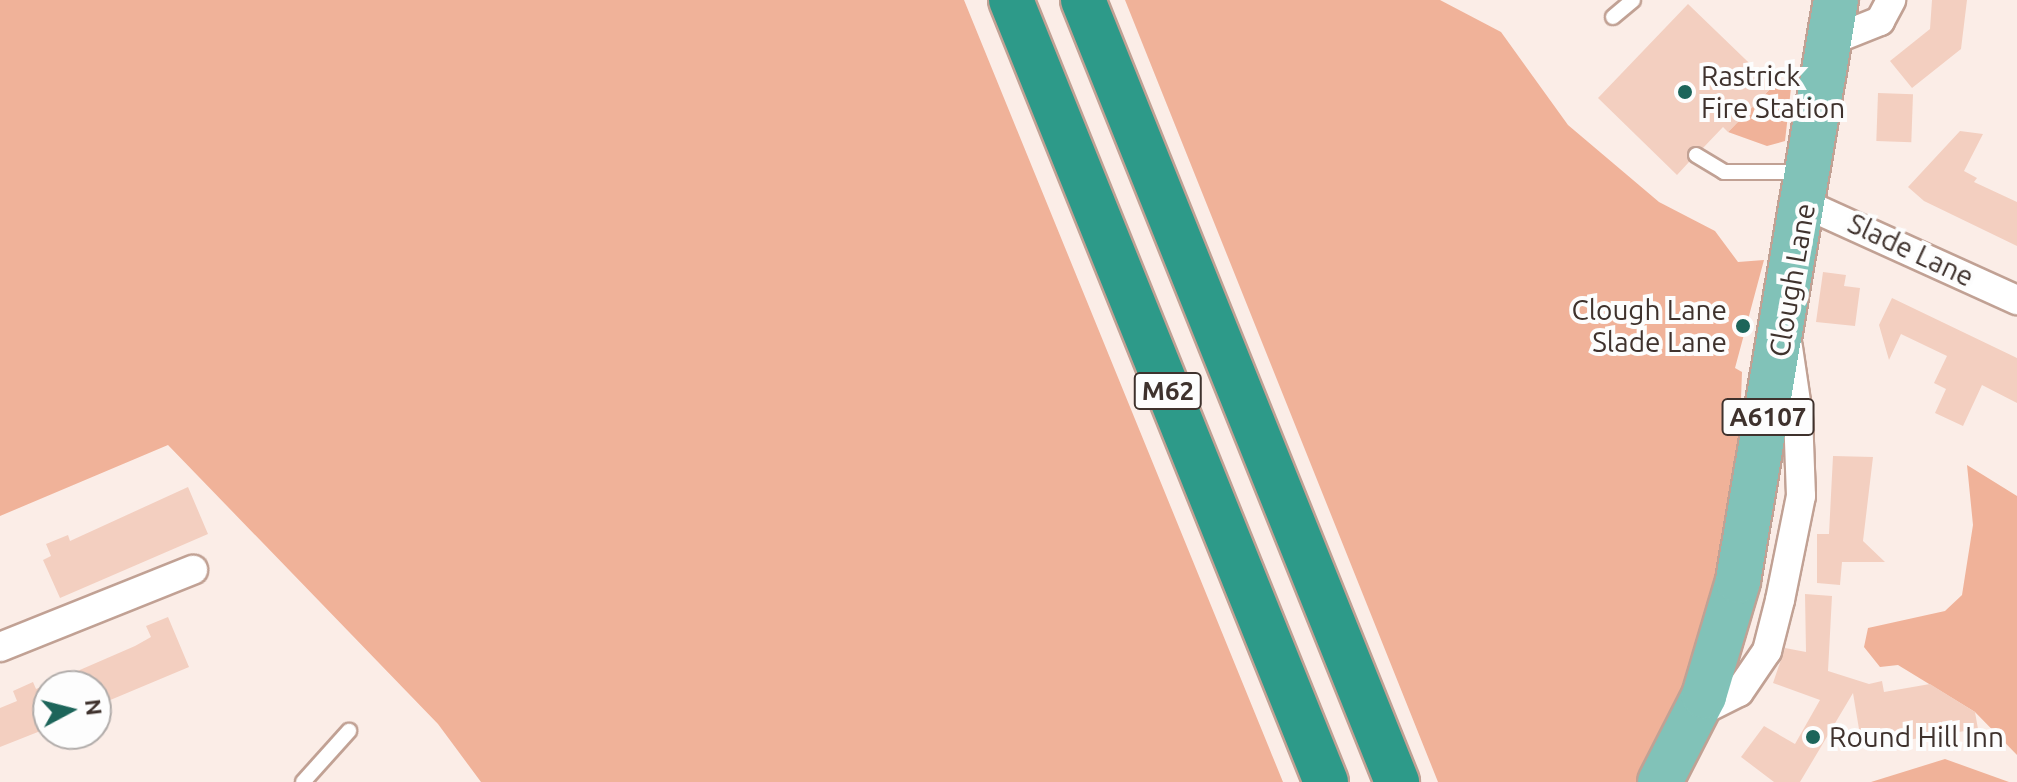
<!DOCTYPE html>
<style>
body{margin:0}
#map{position:relative;width:2017px;height:782px;overflow:hidden;background:#fbede7;font-family:Ubuntu,sans-serif}
div>[style]{position:absolute}
.green>*{inset:0;background:#f0b299}
.building>*{inset:0;background:#f3cfc0;transform-origin:0 0}
.roads{filter:drop-shadow(2px 0 #c1a194) drop-shadow(-2px 0 #c1a194) drop-shadow(0 2px #c1a194) drop-shadow(0 -2px #c1a194)}
.service>*{height:14px;margin:-7px;padding:0 7px;transform-origin:7px;border-radius:7px;background:#fff}
.minor>*{height:28px;margin:-14px;padding:0 14px;transform-origin:14px;border-radius:14px;background:#fff}
.primary>*{height:44px;margin:-22px;padding:0 22px;transform-origin:22px;border-radius:22px;background:#81c2b8}
.motorway>*{height:44px;margin:-22px;padding:0 22px;transform-origin:22px;border-radius:22px;background:#2d9a89}
.dots>*{width:22px;height:22px;translate:-50% -50%;box-sizing:border-box;border:4px solid #fdfdfd;border-radius:50%}
span{translate:-50% -50%;white-space:nowrap;text-align:center;line-height:1.15;-webkit-text-stroke:8px #fdfdfd;paint-order:stroke}
.shield-label span{padding:2px 6px;background:#fdfdfd;border:2px solid;border-radius:6px;-webkit-text-stroke-width:0}
.shield-label{font-size:26px;color:#3f322d;font-weight:700}
.poi-label{font-size:28px;color:#3f322d}
.left{translate:0 -50%;text-align:left}
.right{translate:-100% -50%;text-align:right}
.street-label{font-size:28px;color:#3f322d}
.north{position:absolute;left:32px;top:670px;width:80px;height:80px;box-sizing:border-box;background:#fdfdfd;border:2px solid #b1acaa;border-radius:50%;rotate:83deg;font-size:22px;font-weight:700;line-height:32px;text-align:center;color:#3f322d}
.north::after{content:'';display:block;margin:auto;width:28px;height:36px;background:#1d655a;clip-path:polygon(50% 0,100% 100%,50% 72%,0 100%)}
</style>
<div id="map">
<div class="green">
<i style="clip-path:polygon(0 0,964px 0,1283px 782px,481px 782px,438px 724px,168px 445px,0 516px)"></i>
<i style="clip-path:polygon(1125px 0,1440px 0,1501px 32px,1568px 125px,1659px 202px,1715px 231px,1738px 262px,1764px 260px,1735px 368px,1742px 372px,1739px 453px,1714px 588px,1680px 700px,1636px 782px,1438px 782px)"></i>
<i style="clip-path:polygon(1769px 82px,1791px 88px,1785px 141px,1767px 146px,1728px 132px,1773px 86px)"></i>
<i style="clip-path:polygon(1967px 465px,2017px 496px,2017px 755px,1975px 712px,1898px 665px,1880px 667px,1864px 647px,1868px 628px,1945px 611px,1962px 595px,1973px 525px)"></i>
<i style="clip-path:polygon(1945px 759px,2009px 782px,1871px 782px)"></i>
</div>
<div class="building">
<i style="clip-path:polygon(1932px 0,1967px 0,1961px 49px,1912px 88px,1890px 61px,1930px 29px)"></i>
<i style="clip-path:polygon(1688px 4px,1773px 86px,1728px 132px,1723px 127px,1703px 148px,1691px 147px,1689px 162px,1677px 175px,1598px 98px)"></i>
<i style="left:1878px;top:93px;width:35px;height:48px;rotate:2deg"></i>
<i style="clip-path:polygon(1960px 131px,1983px 134px,1964px 171px,1977px 178px,1974px 182px,2017px 202px,2017px 246px,1924px 201px,1908px 187px)"></i>
<i style="clip-path:polygon(1823px 272px,1846px 275px,1844px 286px,1860px 288px,1855px 326px,1816px 322px)"></i>
<i style="clip-path:polygon(1892px 298px,2017px 358px,2017px 403px,1982px 385px,1963px 426px,1935px 413px,1946px 389px,1934px 383px,1947px 356px,1901px 334px,1889px 360px,1879px 325px)"></i>
<i style="clip-path:polygon(1833px 456px,1873px 457px,1863px 541px,1885px 562px,1842px 562px,1840px 585px,1817px 583px,1817px 534px,1829px 534px)"></i>
<i style="clip-path:polygon(188px 487px,208px 534px,60px 598px,43px 560px,51px 556px,46px 544px,68px 535px,70px 541px)"></i>
<i style="clip-path:polygon(1805px 594px,1832px 596px,1828px 671px,1869px 684px,1882px 681px,1884px 692px,1930px 684px,1975px 712px,1978px 729px,1862px 747px,1853px 693px,1800px 782px,1774px 782px,1741px 757px,1764px 726px,1795px 744px,1820px 700px,1773px 683px,1785px 648px,1806px 652px)"></i>
<i style="clip-path:polygon(168px 617px,189px 667px,96px 706px,96px 686px,48px 686px,48px 728px,0 747px,0 708px,17px 701px,13px 691px,33px 682px,36px 689px,135px 646px,151px 637px,146px 626px)"></i>
</div>
<div class="roads">
<div class="service">
<i style="left:1613px;top:17px;width:26px;rotate:-40deg"></i>
<i style="left:1696px;top:155px;width:33px;rotate:31deg"></i>
<i style="left:1724px;top:172px;width:78px"></i>
<i style="left:303px;top:782px;width:69px;rotate:-48deg"></i>
</div>
<div class="minor">
<i style="left:1830px;top:41px;width:54px;rotate:-21.8deg"></i>
<i style="left:1880px;top:21px;width:24px;rotate:-62deg"></i>
<i style="left:1805px;top:204px;width:233px;rotate:24.4deg"></i>
<i style="left:0;top:647px;width:208px;rotate:-21.8deg"></i>
<i style="left:1695px;top:714px;width:49px;rotate:-26.6deg"></i>
<i style="left:1739px;top:692px;width:50px;rotate:-55.7deg"></i>
<i style="left:1767px;top:651px;width:53px;rotate:-75.7deg"></i>
<i style="left:1780px;top:600px;width:106px;rotate:-78.6deg"></i>
<i style="left:1801px;top:496px;width:81px;rotate:-92.1deg"></i>
<i style="left:1798px;top:415px;width:69px;rotate:-98.4deg"></i>
</div>
<div class="primary">
<i style="left:1660px;top:782px;width:97px;rotate:-62.9deg"></i>
<i style="left:1704px;top:696px;width:120px;rotate:-73.5deg"></i>
<i style="left:1738px;top:581px;width:589px;rotate:-80.43deg"></i>
</div>
<div class="motorway">
<i style="left:1011px;top:0;width:843px;rotate:68.06deg"></i>
<i style="left:1083px;top:0;width:843px;rotate:68.12deg"></i>
</div>
</div>
<div class="dots">
<i style="left:1685px;top:92px;background:#1d655a"></i>
<i style="left:1743px;top:326px;background:#1d655a"></i>
<i style="left:1813px;top:737px;background:#1d655a"></i>
</div>
<div class="shield-label">
<span style="left:1168px;top:391px">M62</span>
<span style="left:1768px;top:417px">A6107</span>
</div>
<div class="poi-label">
<span class="left" style="left:1701px;top:92px">Rastrick<br>Fire Station</span>
<span class="right" style="left:1727px;top:326px">Clough Lane<br>Slade Lane</span>
<span class="left" style="left:1829px;top:737px">Round Hill Inn</span>
</div>
<div class="street-label">
<span style="left:1911px;top:250px;rotate:25deg">Slade Lane</span>
<span style="left:1792px;top:280px;rotate:-80deg">Clough Lane</span>
</div>
<div class="north">N</div>
</div>
